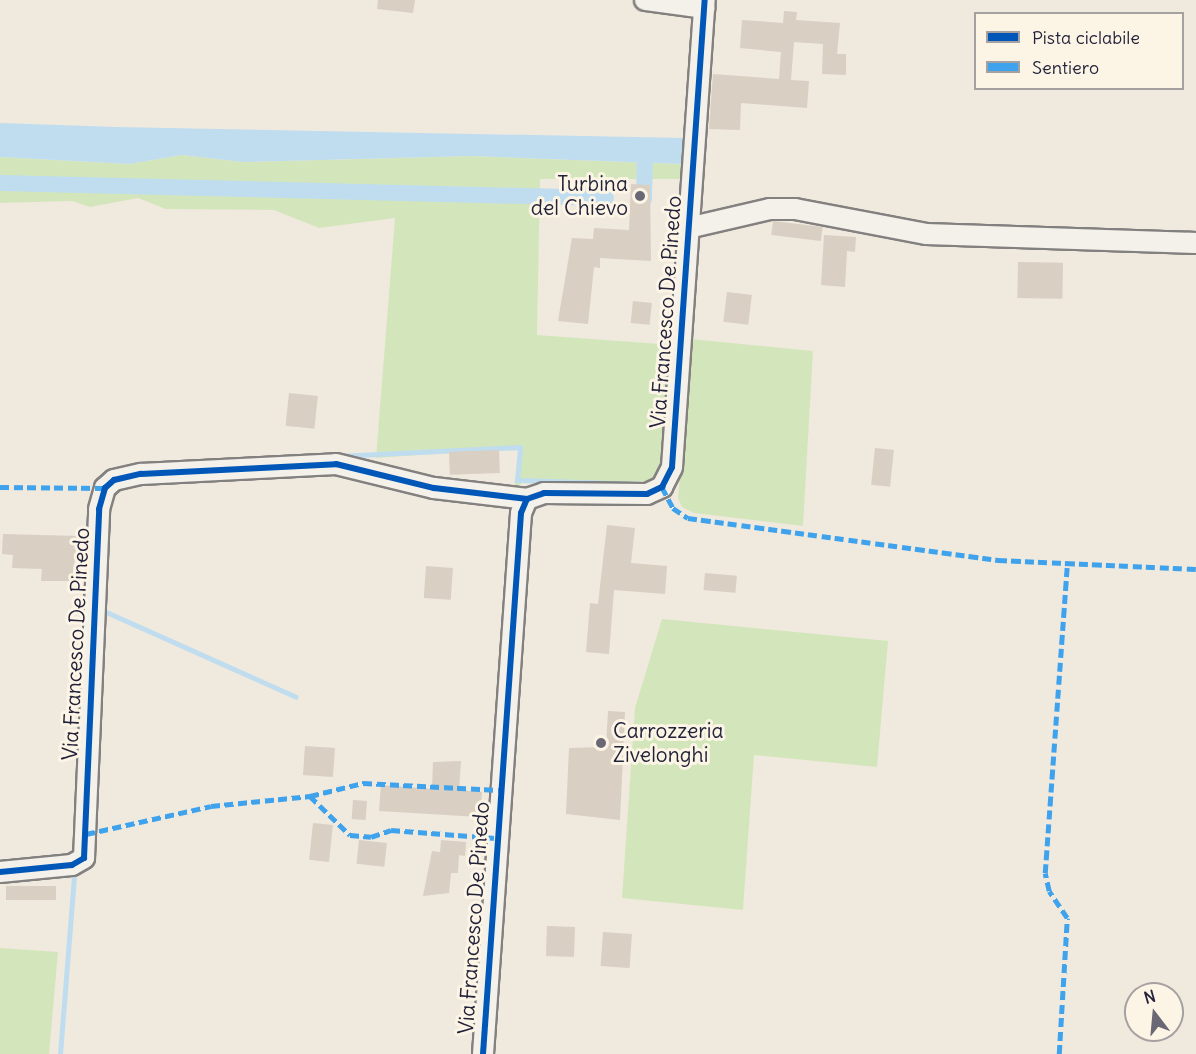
<!DOCTYPE html>
<style>
body{margin:0}
#map{position:relative;width:1196px;height:1054px;overflow:hidden;background:#f0e9de;font-family:Delius,sans-serif}
div>[style]{position:absolute}
.green>*{inset:0;background:#d3e6bb}
.water>*{inset:0;background:#bfddef}
.stream>*{height:5px;margin:-2.5px;padding:0 2.5px;transform-origin:2.5px;border-radius:2.5px;background:#bfddef}
.canal>*{height:16px;margin:-8px;padding:0 8px;transform-origin:8px;border-radius:8px;background:#bfddef}
.building>*{inset:0;background:#d9cfc3;transform-origin:0 0}
.roads{filter:drop-shadow(2px 0 #838080) drop-shadow(-2px 0 #838080) drop-shadow(0 2px #838080) drop-shadow(0 -2px #838080)}
.minor>*{height:20px;margin:-10px;padding:0 10px;transform-origin:10px;border-radius:10px;background:#f4f1ea}
.quiet>*{height:4.5px;margin-top:-2.25px;transform-origin:0;background:repeating-linear-gradient(90deg,#3ea2ec 0 9px,transparent 0 13.5px)}
.cycleway>*{height:6px;margin:-3px;padding:0 3px;transform-origin:3px;border-radius:3px;background:#0057b8}
.dots>*{width:16px;height:16px;translate:-50% -50%;box-sizing:border-box;border:3px solid #fcf5e5;border-radius:50%}
span{translate:-50% -50%;white-space:nowrap;text-align:center;line-height:1.15;-webkit-text-stroke:6px #fcf5e5;paint-order:stroke}
.poi-label{font-size:21px;color:#22223b}
.right{translate:-100% -50%;text-align:right}
.left{translate:0 -50%;text-align:left}
.street-label{font-size:21px;color:#22223b}
.legend{position:absolute;left:974px;top:12px;width:210px;height:78px;box-sizing:border-box;background:#fcf5e5;border:2px solid #a5a1a1;margin:0;padding:8px 10px;list-style:none;font-size:18px;color:#22223b}
.legend li{display:flex;align-items:center;gap:12px;height:30px}
.legend b{width:30px;border:2px solid #a5a1a1}
.north{position:absolute;left:1124px;top:982px;width:60px;height:60px;box-sizing:border-box;background:#fcf5e5;border:2px solid #a5a1a1;border-radius:50%;rotate:344deg;font-size:16px;font-weight:700;line-height:24px;text-align:center;color:#22223b}
.north::after{content:'';display:block;margin:auto;width:21px;height:27px;background:#6a6874;clip-path:polygon(50% 0,100% 100%,50% 72%,0 100%)}
</style>
<div id="map">
<div class="green">
<i style="clip-path:polygon(182px 155px,243px 162px,471px 156px,682px 164px,681px 179px,540px 179px,537px 335px,674px 345px,664px 467px,655px 481px,524px 482px,514px 488px,519px 448px,376px 458px,395px 218px,319px 228px,274px 210px,166px 209px,138px 198px,90px 207px,72px 201px,0 203px,0 157px,129px 164px)"></i>
<i style="clip-path:polygon(691px 339px,813px 351px,803px 526px,694px 513px,682px 507px,678px 498px)"></i>
<i style="clip-path:polygon(662px 619px,888px 641px,877px 767px,754px 755px,743px 910px,622px 898px,635px 708px)"></i>
<i style="clip-path:polygon(0 948px,58px 952px,49px 1054px,0 1054px)"></i>
</div>
<div class="water">
<i style="clip-path:polygon(0 123px,116px 127px,684px 138px,682px 164px,471px 156px,243px 162px,182px 155px,129px 164px,0 157px)"></i>
</div>
<div class="stream">
<i style="left:337px;top:456px;width:183px;rotate:-2.8deg"></i>
<i style="left:520px;top:447px;width:33px;rotate:95deg"></i>
<i style="left:517px;top:480px;width:130px;rotate:1.8deg"></i>
<i style="left:104px;top:611px;width:210px;rotate:24.1deg"></i>
<i style="left:60px;top:1054px;width:177px;rotate:-85.5deg"></i>
</div>
<div class="canal">
<i style="left:638px;top:150px;width:7px"></i>
<i style="left:645px;top:150px;width:49px;rotate:91.2deg"></i>
<i style="left:0;top:183px;width:606px;rotate:1.42deg"></i>
</div>
<div class="building">
<i style="clip-path:polygon(378px 0,415px 0,413px 13px,377px 9px)"></i>
<i style="clip-path:polygon(784px 11px,797px 12px,796px 20px,840px 23px,837px 54px,846px 54px,846px 75px,822px 74px,823px 44px,794px 42px,791px 80px,809px 81px,807px 108px,741px 103px,740px 130px,709px 129px,713px 74px,779px 79px,781px 52px,740px 48px,742px 20px,783px 23px)"></i>
<i style="clip-path:polygon(631px 184px,650px 185px,651px 261px,600px 258px,600px 268px,594px 267px,588px 324px,558px 321px,572px 238px,593px 239px,594px 228px,629px 230px)"></i>
<i style="left:773px;top:221px;width:50px;height:14px;rotate:7deg"></i>
<i style="clip-path:polygon(824px 235px,856px 237px,855px 252px,847px 251px,845px 287px,821px 285px)"></i>
<i style="left:1018px;top:262px;width:45px;height:36px;rotate:1deg"></i>
<i style="left:727px;top:292px;width:25px;height:30px;rotate:7deg"></i>
<i style="left:633px;top:301px;width:19px;height:22px;rotate:6deg"></i>
<i style="left:289px;top:393px;width:29px;height:33px;rotate:6deg"></i>
<i style="left:875px;top:448px;width:19px;height:37px;rotate:6deg"></i>
<i style="left:499px;top:450px;width:23px;height:50px;rotate:88deg"></i>
<i style="clip-path:polygon(607px 525px,635px 528px,631px 563px,667px 566px,665px 594px,614px 590px,609px 654px,586px 652px,590px 603px,598px 604px)"></i>
<i style="clip-path:polygon(3px 534px,78px 536px,72px 581px,41px 581px,42px 569px,12px 568px,13px 555px,2px 554px)"></i>
<i style="left:426px;top:566px;width:27px;height:32px;rotate:4deg"></i>
<i style="left:705px;top:573px;width:32px;height:17px;rotate:5deg"></i>
<i style="clip-path:polygon(608px 711px,625px 712px,620px 820px,566px 814px,569px 748px,606px 747px)"></i>
<i style="left:305px;top:746px;width:30px;height:29px;rotate:4deg"></i>
<i style="clip-path:polygon(461px 761px,459px 790px,482px 792px,480px 817px,379px 811px,381px 785px,432px 789px,433px 762px)"></i>
<i style="left:353px;top:800px;width:14px;height:19px;rotate:4deg"></i>
<i style="left:313px;top:823px;width:20px;height:37px;rotate:6deg"></i>
<i style="left:359px;top:840px;width:28px;height:24px;rotate:6deg"></i>
<i style="clip-path:polygon(441px 840px,466px 842px,465px 856px,459px 855px,458px 873px,451px 873px,449px 893px,423px 896px,432px 851px,440px 852px)"></i>
<i style="left:56px;top:886px;width:14px;height:50px;rotate:90deg"></i>
<i style="left:547px;top:926px;width:28px;height:30px;rotate:2deg"></i>
<i style="left:603px;top:932px;width:29px;height:34px;rotate:4deg"></i>
</div>
<div class="roads">
<div class="minor">
<i style="left:645px;top:0;width:60px;rotate:7.7deg"></i>
<i style="left:688px;top:228px;width:84px;rotate:-13deg"></i>
<i style="left:770px;top:209px;width:25px"></i>
<i style="left:795px;top:209px;width:133px;rotate:10.8deg"></i>
<i style="left:926px;top:234px;width:270px;rotate:1.9deg"></i>
<i style="left:0;top:872px;width:72px;rotate:-5.6deg"></i>
<i style="left:72px;top:865px;width:14px;rotate:-30deg"></i>
<i style="left:84px;top:858px;width:349px;rotate:-87.5deg"></i>
<i style="left:99px;top:509px;width:22px;rotate:-74deg"></i>
<i style="left:105px;top:488px;width:12px;rotate:-42deg"></i>
<i style="left:114px;top:480px;width:28px;rotate:-13deg"></i>
<i style="left:141px;top:474px;width:195px;rotate:-2.9deg"></i>
<i style="left:336px;top:464px;width:101px;rotate:13.8deg"></i>
<i style="left:434px;top:488px;width:94px;rotate:6.7deg"></i>
<i style="left:483px;top:1054px;width:542px;rotate:-85.98deg"></i>
<i style="left:521px;top:513px;width:15px;rotate:-67deg"></i>
<i style="left:527px;top:499px;width:18px;rotate:-19deg"></i>
<i style="left:544px;top:493px;width:103px;rotate:0.6deg"></i>
<i style="left:647px;top:494px;width:17px;rotate:-25deg"></i>
<i style="left:662px;top:487px;width:22px;rotate:-63deg"></i>
<i style="left:672px;top:467px;width:468px;rotate:-86deg"></i>
</div>
</div>
<div class="quiet">
<i style="left:0;top:487px;width:105px;rotate:0.5deg"></i>
<i style="left:662px;top:487px;width:24px;rotate:62deg"></i>
<i style="left:673px;top:508px;width:18px;rotate:34deg"></i>
<i style="left:688px;top:518px;width:313px;rotate:7.7deg"></i>
<i style="left:998px;top:560px;width:198px;rotate:2.6deg"></i>
<i style="left:310px;top:796px;width:56px;rotate:44.3deg"></i>
<i style="left:350px;top:835px;width:21px;rotate:5deg"></i>
<i style="left:371px;top:837px;width:21px;rotate:-19deg"></i>
<i style="left:391px;top:830px;width:105px;rotate:4.4deg"></i>
<i style="left:86px;top:834px;width:128px;rotate:-12.6deg"></i>
<i style="left:211px;top:806px;width:100px;rotate:-5.8deg"></i>
<i style="left:310px;top:796px;width:55px;rotate:-13.8deg"></i>
<i style="left:363px;top:783px;width:136px;rotate:2.9deg"></i>
<i style="left:1059px;top:1054px;width:136px;rotate:-86.6deg"></i>
<i style="left:1067px;top:918px;width:32px;rotate:-124deg"></i>
<i style="left:1049px;top:891px;width:18px;rotate:-103deg"></i>
<i style="left:1045px;top:873px;width:310px;rotate:-85.9deg"></i>
</div>
<div class="cycleway">
<i style="left:0;top:872px;width:72px;rotate:-5.6deg"></i>
<i style="left:72px;top:865px;width:14px;rotate:-30deg"></i>
<i style="left:84px;top:858px;width:349px;rotate:-87.5deg"></i>
<i style="left:99px;top:509px;width:22px;rotate:-74deg"></i>
<i style="left:105px;top:488px;width:12px;rotate:-42deg"></i>
<i style="left:114px;top:480px;width:28px;rotate:-13deg"></i>
<i style="left:141px;top:474px;width:195px;rotate:-2.9deg"></i>
<i style="left:336px;top:464px;width:101px;rotate:13.8deg"></i>
<i style="left:434px;top:488px;width:94px;rotate:6.7deg"></i>
<i style="left:483px;top:1054px;width:542px;rotate:-85.98deg"></i>
<i style="left:521px;top:513px;width:15px;rotate:-67deg"></i>
<i style="left:527px;top:499px;width:18px;rotate:-19deg"></i>
<i style="left:544px;top:493px;width:103px;rotate:0.6deg"></i>
<i style="left:647px;top:494px;width:17px;rotate:-25deg"></i>
<i style="left:662px;top:487px;width:22px;rotate:-63deg"></i>
<i style="left:672px;top:467px;width:468px;rotate:-86deg"></i>
</div>
<div class="dots">
<i style="left:640px;top:196px;background:#6a6874"></i>
<i style="left:601px;top:743px;background:#6a6874"></i>
</div>
<div class="poi-label">
<span class="right" style="left:628px;top:196px">Turbina<br>del Chievo</span>
<span class="left" style="left:613px;top:743px">Carrozzeria<br>Zivelonghi</span>
</div>
<div class="street-label">
<span style="left:666px;top:312px;rotate:-86deg">Via Francesco De Pinedo</span>
<span style="left:76px;top:644px;rotate:-87deg">Via Francesco De Pinedo</span>
<span style="left:474px;top:918px;rotate:-86deg">Via Francesco De Pinedo</span>
</div>
<ul class="legend">
<li><b style="height:8px;background:#0057b8"></b>Pista ciclabile</li>
<li><b style="height:8px;background:#3ea2ec"></b>Sentiero</li>
</ul>
<div class="north">N</div>
</div>
